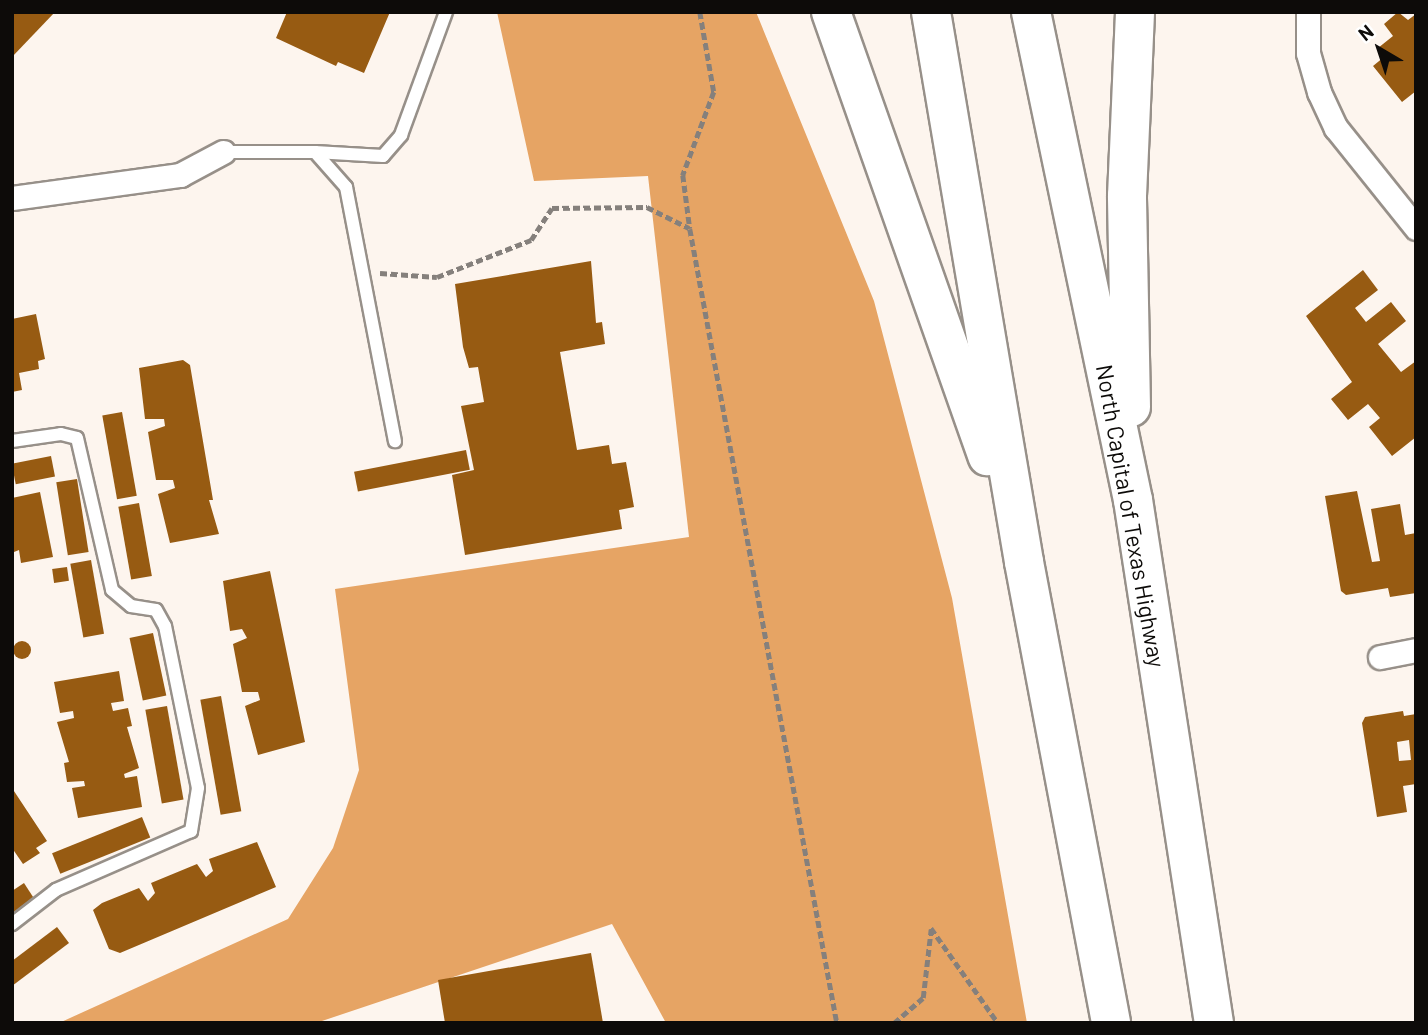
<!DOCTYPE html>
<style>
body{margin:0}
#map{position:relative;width:1428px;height:1035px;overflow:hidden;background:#fdf5ee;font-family:Barlow,sans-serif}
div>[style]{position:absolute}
.forest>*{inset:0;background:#e6a464}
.building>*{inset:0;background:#975b12;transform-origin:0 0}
.round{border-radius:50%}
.path>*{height:4.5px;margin-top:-2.25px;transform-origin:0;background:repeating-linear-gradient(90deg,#85807c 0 7px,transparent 0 10.5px)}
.roads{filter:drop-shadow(2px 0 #979089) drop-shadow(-2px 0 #979089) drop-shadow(0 2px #979089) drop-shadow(0 -2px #979089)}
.service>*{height:12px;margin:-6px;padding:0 6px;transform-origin:6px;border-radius:6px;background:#fff}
.minor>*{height:23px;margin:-11.5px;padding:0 11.5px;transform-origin:11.5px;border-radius:11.5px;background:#fff}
.trunk>*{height:38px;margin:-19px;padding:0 19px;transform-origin:19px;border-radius:19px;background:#fff}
span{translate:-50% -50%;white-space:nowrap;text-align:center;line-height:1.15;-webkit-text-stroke:5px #fff;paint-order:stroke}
.street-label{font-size:23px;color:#0d0b09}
.frame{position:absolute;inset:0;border:14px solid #0d0b09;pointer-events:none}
.north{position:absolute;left:1344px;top:14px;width:70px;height:70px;-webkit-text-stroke:5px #fff;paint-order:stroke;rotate:321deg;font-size:19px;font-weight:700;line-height:28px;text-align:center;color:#0d0b09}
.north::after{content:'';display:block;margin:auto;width:24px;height:32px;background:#0d0b09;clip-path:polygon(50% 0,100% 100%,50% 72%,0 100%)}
</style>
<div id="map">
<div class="forest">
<i style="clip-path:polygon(497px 12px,756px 12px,874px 301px,952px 598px,1027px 1023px,666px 1023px,612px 924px,316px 1023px,59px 1023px,288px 919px,333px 848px,359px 770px,335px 589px,689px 537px,648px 176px,534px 181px)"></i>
</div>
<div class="building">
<i style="clip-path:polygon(12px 12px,55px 12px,12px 57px)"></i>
<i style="clip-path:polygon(287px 12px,390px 12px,364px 73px,338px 62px,336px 66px,276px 38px)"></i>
<i style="clip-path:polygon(1398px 12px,1408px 20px,1416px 14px,1416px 91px,1402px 102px,1373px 66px,1384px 57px,1378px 48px,1393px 36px,1384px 24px)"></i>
<i style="clip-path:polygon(591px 261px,596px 323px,602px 322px,605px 344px,560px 352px,577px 450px,609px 445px,612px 464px,626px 462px,634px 507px,619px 510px,622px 529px,465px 555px,452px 475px,474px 470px,461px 406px,484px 402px,478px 367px,469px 368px,463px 347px,455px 284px)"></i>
<i style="clip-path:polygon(1363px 270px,1378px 290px,1355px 308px,1366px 322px,1391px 302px,1406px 321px,1378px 344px,1401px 372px,1416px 361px,1416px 437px,1392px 456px,1369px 427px,1380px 418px,1368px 404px,1348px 420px,1331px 399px,1352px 382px,1306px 316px)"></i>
<i style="clip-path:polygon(36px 314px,45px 359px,38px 361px,39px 369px,19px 373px,22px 390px,12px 392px,12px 319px)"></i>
<i style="clip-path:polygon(183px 360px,190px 365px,213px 500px,209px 500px,219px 534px,170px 543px,158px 494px,175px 488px,173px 480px,156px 480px,148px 432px,165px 426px,164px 419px,145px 419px,139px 368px)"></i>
<i style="left:122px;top:412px;width:85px;height:20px;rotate:80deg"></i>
<i style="left:466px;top:450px;width:20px;height:114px;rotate:79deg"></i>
<i style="left:51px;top:456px;width:21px;height:40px;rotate:79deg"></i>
<i style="left:77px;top:479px;width:74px;height:21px;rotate:81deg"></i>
<i style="clip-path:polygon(1357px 491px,1372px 562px,1380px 561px,1371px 509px,1400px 504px,1405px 535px,1416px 533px,1416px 593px,1390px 597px,1388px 588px,1346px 595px,1341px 591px,1325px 496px)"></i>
<i style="clip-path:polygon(40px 492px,53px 557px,21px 563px,19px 550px,14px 552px,12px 562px,12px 498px)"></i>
<i style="left:139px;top:503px;width:74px;height:21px;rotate:80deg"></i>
<i style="left:91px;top:560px;width:75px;height:21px;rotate:80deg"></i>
<i style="left:67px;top:567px;width:14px;height:15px;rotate:82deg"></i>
<i style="clip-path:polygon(270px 571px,305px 742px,258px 755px,245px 706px,260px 700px,258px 692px,242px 692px,233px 644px,247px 638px,242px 629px,230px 631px,223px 581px)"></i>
<i style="left:153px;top:633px;width:64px;height:24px;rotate:78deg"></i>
<i class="round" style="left:13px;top:641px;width:18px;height:18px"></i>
<i style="clip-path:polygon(119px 671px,124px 701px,111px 703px,113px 711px,128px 708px,132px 726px,127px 727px,139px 768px,124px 774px,125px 778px,137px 776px,142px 807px,78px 818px,72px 788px,85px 786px,84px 781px,67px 782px,64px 763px,69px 762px,57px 722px,74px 718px,73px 711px,60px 713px,54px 682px)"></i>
<i style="left:221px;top:696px;width:117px;height:21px;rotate:80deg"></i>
<i style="left:167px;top:706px;width:95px;height:22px;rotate:80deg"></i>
<i style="clip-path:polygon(evenodd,1403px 711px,1404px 716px,1416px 714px,1416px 784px,1403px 786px,1407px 812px,1377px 817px,1362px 723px,1365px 717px,1403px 711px,1409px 740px,1411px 760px,1399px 761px,1397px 742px,1409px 740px)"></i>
<i style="clip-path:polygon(12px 788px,47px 841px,36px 848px,40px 853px,23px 864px,12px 848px)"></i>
<i style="left:142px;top:817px;width:22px;height:97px;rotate:68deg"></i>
<i style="clip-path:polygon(257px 842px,276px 887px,120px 953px,109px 949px,93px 910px,102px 903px,139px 888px,148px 901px,155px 893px,151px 883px,197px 864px,206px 877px,213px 871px,209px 859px)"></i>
<i style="clip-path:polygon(24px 883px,35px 900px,12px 916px,12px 891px)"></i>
<i style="clip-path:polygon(57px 927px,69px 943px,12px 986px,12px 961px)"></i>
<i style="clip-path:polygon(591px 953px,603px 1023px,445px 1023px,438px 980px)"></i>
</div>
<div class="path">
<i style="left:700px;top:12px;width:81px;rotate:80.1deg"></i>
<i style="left:714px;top:92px;width:89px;rotate:110.5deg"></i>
<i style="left:683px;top:175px;width:54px;rotate:82.6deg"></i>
<i style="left:690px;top:229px;width:807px;rotate:79.51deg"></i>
<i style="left:380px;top:273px;width:57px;rotate:4deg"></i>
<i style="left:437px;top:277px;width:101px;rotate:-21.5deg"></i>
<i style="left:531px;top:240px;width:38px;rotate:-57deg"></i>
<i style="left:552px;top:208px;width:95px;rotate:-0.6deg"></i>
<i style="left:647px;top:207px;width:47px;rotate:26.6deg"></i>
<i style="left:931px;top:928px;width:116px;rotate:54.8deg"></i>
<i style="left:894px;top:1023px;width:38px;rotate:-41deg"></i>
<i style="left:923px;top:998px;width:69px;rotate:-83.4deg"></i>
</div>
<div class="roads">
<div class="service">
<i style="left:223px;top:152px;width:92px"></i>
<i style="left:315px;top:152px;width:47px;rotate:48.5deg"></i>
<i style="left:346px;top:187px;width:259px;rotate:79.1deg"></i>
<i style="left:315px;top:152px;width:68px;rotate:3.4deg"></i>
<i style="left:383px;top:156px;width:28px;rotate:-49deg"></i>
<i style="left:401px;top:135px;width:131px;rotate:-69.9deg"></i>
<i style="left:12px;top:441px;width:49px;rotate:-8.1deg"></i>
<i style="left:61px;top:434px;width:16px;rotate:14deg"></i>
<i style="left:77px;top:438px;width:156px;rotate:77deg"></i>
<i style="left:112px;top:590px;width:25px;rotate:40deg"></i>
<i style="left:131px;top:606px;width:25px;rotate:9deg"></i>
<i style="left:156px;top:610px;width:18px;rotate:61deg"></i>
<i style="left:165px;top:626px;width:165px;rotate:78.5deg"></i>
<i style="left:198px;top:788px;width:44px;rotate:99.2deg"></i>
<i style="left:191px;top:831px;width:147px;rotate:156.4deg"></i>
<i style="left:56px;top:890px;width:56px;rotate:142.3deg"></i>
</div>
<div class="minor">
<i style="left:1308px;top:12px;width:41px;rotate:90deg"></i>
<i style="left:1308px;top:53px;width:41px;rotate:74.2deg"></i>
<i style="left:1319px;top:92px;width:40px;rotate:65deg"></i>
<i style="left:1336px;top:128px;width:128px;rotate:51.3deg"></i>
<i style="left:12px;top:198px;width:170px;rotate:-7.8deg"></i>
<i style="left:180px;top:175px;width:49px;rotate:-28.1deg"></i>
<i style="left:1380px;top:657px;width:37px;rotate:-11deg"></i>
</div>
<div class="trunk">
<i style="left:831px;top:12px;width:471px;rotate:70.6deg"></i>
<i style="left:931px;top:12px;width:558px;rotate:80.4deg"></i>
<i style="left:1024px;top:562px;width:469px;rotate:79.3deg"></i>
<i style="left:1031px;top:12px;width:499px;rotate:78.2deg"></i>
<i style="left:1133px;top:500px;width:529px;rotate:81.2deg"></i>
<i style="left:1131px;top:407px;width:211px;rotate:-91.1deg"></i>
<i style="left:1127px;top:196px;width:184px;rotate:-87.5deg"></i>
</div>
</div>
<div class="street-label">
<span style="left:1131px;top:516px;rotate:80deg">North Capital of Texas Highway</span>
</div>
<div class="frame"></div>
<div class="north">N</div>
</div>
